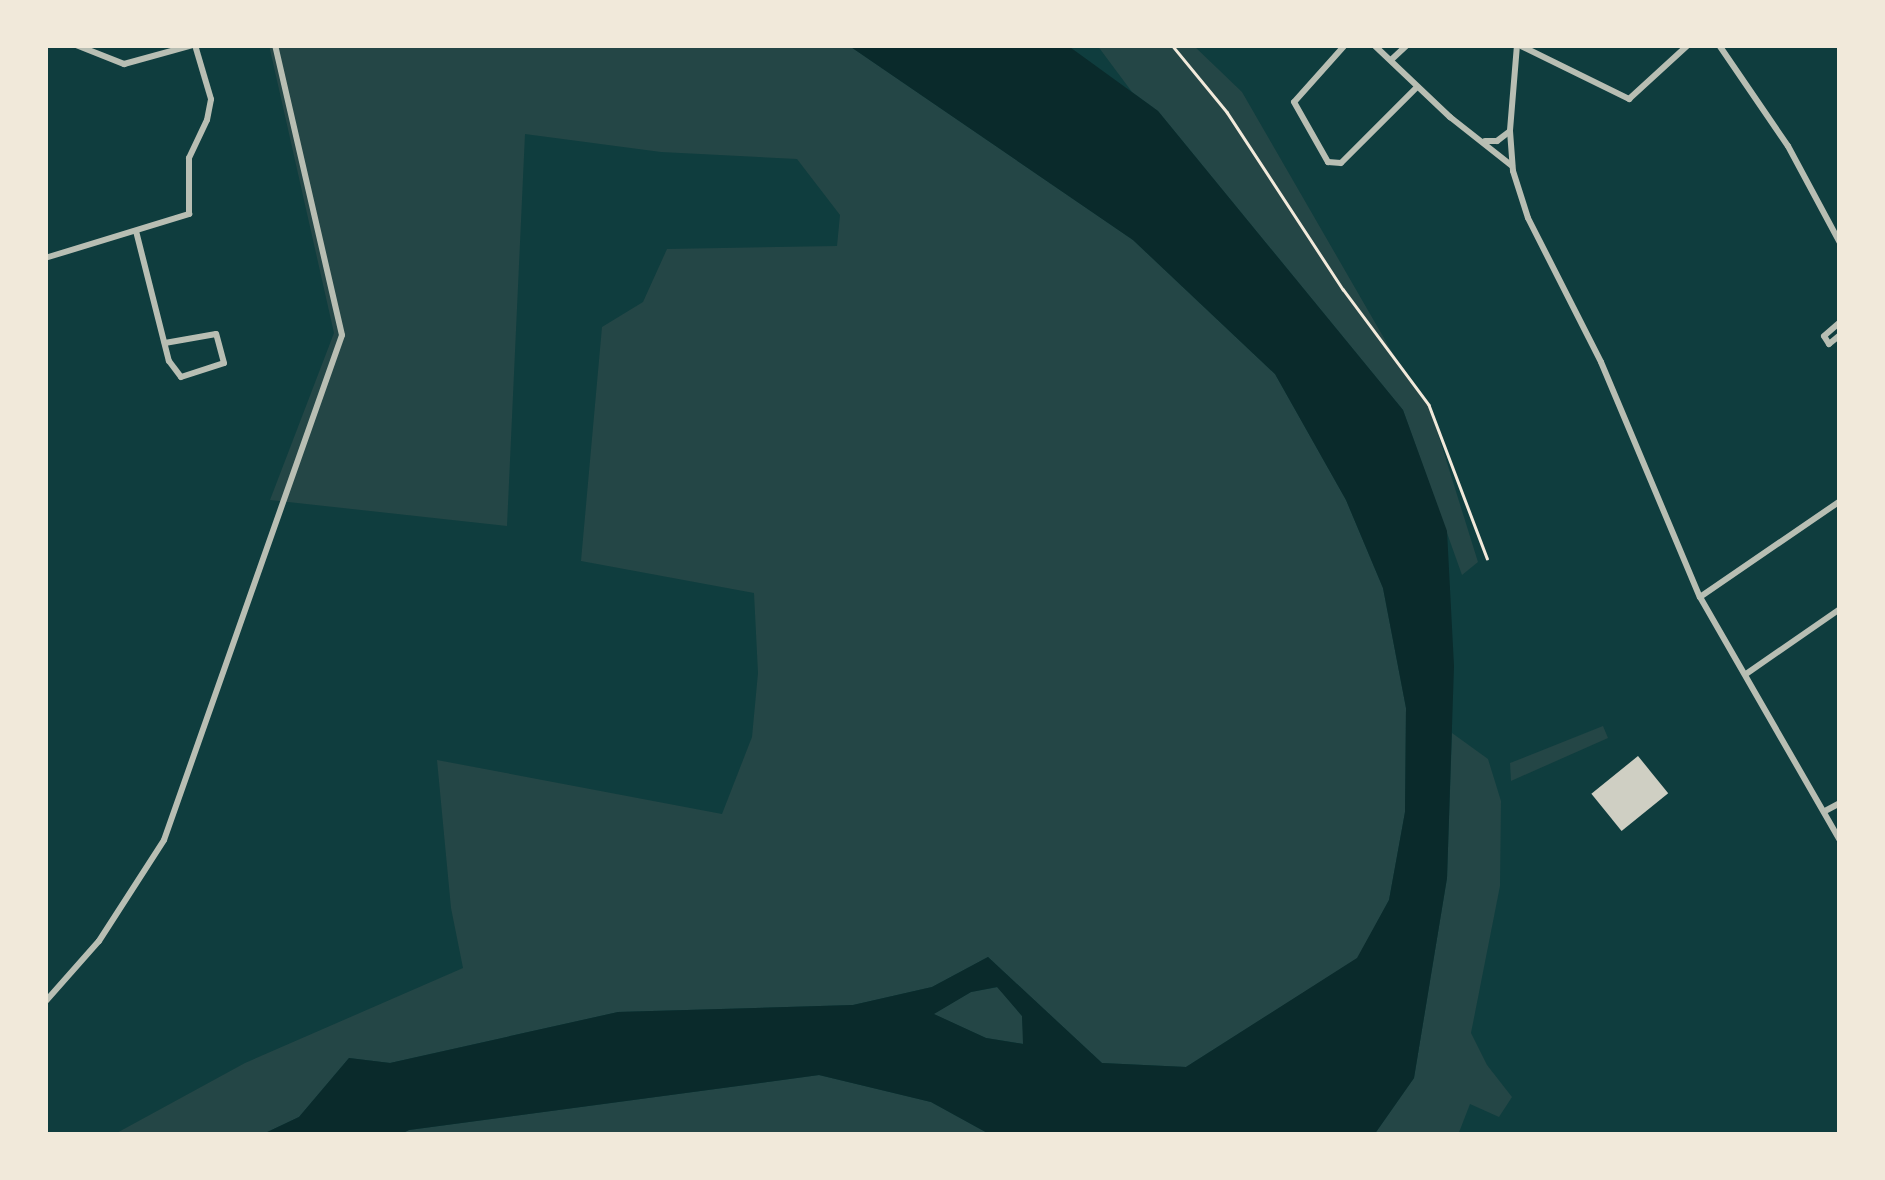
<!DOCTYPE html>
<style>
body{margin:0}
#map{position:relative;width:1885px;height:1180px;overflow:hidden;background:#0f3d3e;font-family:Overpass,sans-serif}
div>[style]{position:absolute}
.green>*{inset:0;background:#244646}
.water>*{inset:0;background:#0a2a2b}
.building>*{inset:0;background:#cfcfc3;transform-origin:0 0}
.path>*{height:2.5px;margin:-1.25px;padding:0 1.25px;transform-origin:1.25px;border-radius:1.25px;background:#f1e9da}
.minor>*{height:6px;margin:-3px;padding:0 3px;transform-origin:3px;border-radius:3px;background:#b8beb3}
span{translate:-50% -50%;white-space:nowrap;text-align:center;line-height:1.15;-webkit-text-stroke:8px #f1e9da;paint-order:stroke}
.frame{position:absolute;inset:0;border:48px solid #f1e9da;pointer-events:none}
</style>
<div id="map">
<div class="green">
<i style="clip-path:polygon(269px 45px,848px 45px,1133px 240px,1275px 374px,1346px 500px,1383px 588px,1406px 708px,1405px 812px,1389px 900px,1358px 958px,1186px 1067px,1102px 1063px,988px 957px,932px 987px,853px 1005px,618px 1012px,390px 1063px,349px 1058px,299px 1117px,261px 1135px,113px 1135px,245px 1063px,463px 968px,451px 908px,437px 760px,722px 814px,752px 737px,758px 673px,754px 593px,581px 561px,602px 327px,643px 302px,667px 249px,837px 246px,840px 215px,797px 159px,661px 152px,525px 134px,507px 526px,270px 500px,334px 333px)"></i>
<i style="clip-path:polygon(1097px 45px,1193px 45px,1242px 92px,1392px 352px,1429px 405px,1478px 562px,1462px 575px,1403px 410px,1158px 111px,1132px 92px)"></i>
<i style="clip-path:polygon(1603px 726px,1608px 738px,1511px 781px,1510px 763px)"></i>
<i style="clip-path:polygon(1452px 733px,1488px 759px,1501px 801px,1500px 886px,1471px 1033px,1487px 1065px,1512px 1097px,1499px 1117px,1470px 1104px,1458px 1135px,1374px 1135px,1414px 1078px,1447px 878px)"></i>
<i style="clip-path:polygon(998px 987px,1022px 1016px,1024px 1044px,986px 1038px,933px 1014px,971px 992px)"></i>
<i style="clip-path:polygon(819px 1075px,931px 1102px,991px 1135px,399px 1135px,409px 1130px)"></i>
</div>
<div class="water">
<i style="clip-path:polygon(evenodd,848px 45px,1067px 45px,1158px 111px,1403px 410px,1447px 531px,1454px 666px,1447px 878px,1414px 1078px,1374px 1135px,991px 1135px,931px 1102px,819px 1075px,409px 1130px,399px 1135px,261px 1135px,299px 1117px,349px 1058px,390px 1063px,618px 1012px,853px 1005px,932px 987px,988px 957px,1102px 1063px,1186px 1067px,1357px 958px,1389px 900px,1405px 812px,1406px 708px,1383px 588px,1346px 500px,1275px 374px,1133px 240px,848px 45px,997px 987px,1022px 1016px,1023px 1044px,986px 1038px,934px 1014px,971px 992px,997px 987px)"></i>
</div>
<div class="building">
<i style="left:1638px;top:756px;width:48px;height:60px;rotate:51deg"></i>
</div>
<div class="path">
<i style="left:1172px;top:45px;width:87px;rotate:50.6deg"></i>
<i style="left:1227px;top:112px;width:212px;rotate:56.8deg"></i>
<i style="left:1343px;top:289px;width:144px;rotate:53.4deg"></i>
<i style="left:1429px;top:405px;width:164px;rotate:69.2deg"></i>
</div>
<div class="minor">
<i style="left:76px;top:45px;width:52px;rotate:21.6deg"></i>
<i style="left:124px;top:64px;width:72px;rotate:-15.4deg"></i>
<i style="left:1345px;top:45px;width:76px;rotate:131.8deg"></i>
<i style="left:1294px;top:102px;width:69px;rotate:60.5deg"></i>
<i style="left:1328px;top:162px;width:13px;rotate:4deg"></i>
<i style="left:1341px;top:163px;width:107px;rotate:-45deg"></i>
<i style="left:1374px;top:45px;width:105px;rotate:43.5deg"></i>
<i style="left:1450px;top:117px;width:79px;rotate:38.3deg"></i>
<i style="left:1517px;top:45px;width:86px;rotate:94.7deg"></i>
<i style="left:1510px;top:131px;width:40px;rotate:85.7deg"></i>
<i style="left:1513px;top:171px;width:49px;rotate:72.3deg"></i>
<i style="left:1528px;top:218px;width:161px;rotate:63.1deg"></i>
<i style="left:1601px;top:362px;width:255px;rotate:67.2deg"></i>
<i style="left:1700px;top:597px;width:280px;rotate:60.1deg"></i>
<i style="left:1519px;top:45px;width:123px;rotate:26.1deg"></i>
<i style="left:1629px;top:99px;width:80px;rotate:-42.5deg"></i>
<i style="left:1719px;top:45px;width:122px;rotate:55.7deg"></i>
<i style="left:1788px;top:146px;width:110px;rotate:61.8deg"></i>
<i style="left:1391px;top:60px;width:22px;rotate:-43deg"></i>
<i style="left:1485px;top:141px;width:12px"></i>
<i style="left:1497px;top:141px;width:15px;rotate:-37deg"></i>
<i style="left:136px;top:231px;width:134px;rotate:75.8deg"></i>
<i style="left:169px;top:361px;width:20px;rotate:53deg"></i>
<i style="left:181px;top:377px;width:45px;rotate:-18deg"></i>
<i style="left:224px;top:363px;width:30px;rotate:-105deg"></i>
<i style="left:216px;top:334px;width:52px;rotate:170deg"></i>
<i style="left:45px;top:258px;width:151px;rotate:-17deg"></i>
<i style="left:189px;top:214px;width:56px;rotate:-90deg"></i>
<i style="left:189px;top:158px;width:42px;rotate:-64.7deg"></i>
<i style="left:207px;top:120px;width:21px;rotate:-79deg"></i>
<i style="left:211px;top:99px;width:56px;rotate:-106.5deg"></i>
<i style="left:1829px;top:344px;width:9px;rotate:-122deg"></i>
<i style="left:1824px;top:336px;width:21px;rotate:-41deg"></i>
<i style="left:1829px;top:344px;width:14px;rotate:-39deg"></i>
<i style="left:1700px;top:597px;width:170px;rotate:-34.4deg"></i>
<i style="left:1746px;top:674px;width:114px;rotate:-34.7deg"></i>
<i style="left:1825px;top:811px;width:17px;rotate:-28deg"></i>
<i style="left:45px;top:1002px;width:81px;rotate:-48.5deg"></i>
<i style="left:99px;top:941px;width:120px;rotate:-57.2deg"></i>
<i style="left:164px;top:840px;width:535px;rotate:-70.58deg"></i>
<i style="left:342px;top:335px;width:298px;rotate:-103deg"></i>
</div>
<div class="frame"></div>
</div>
